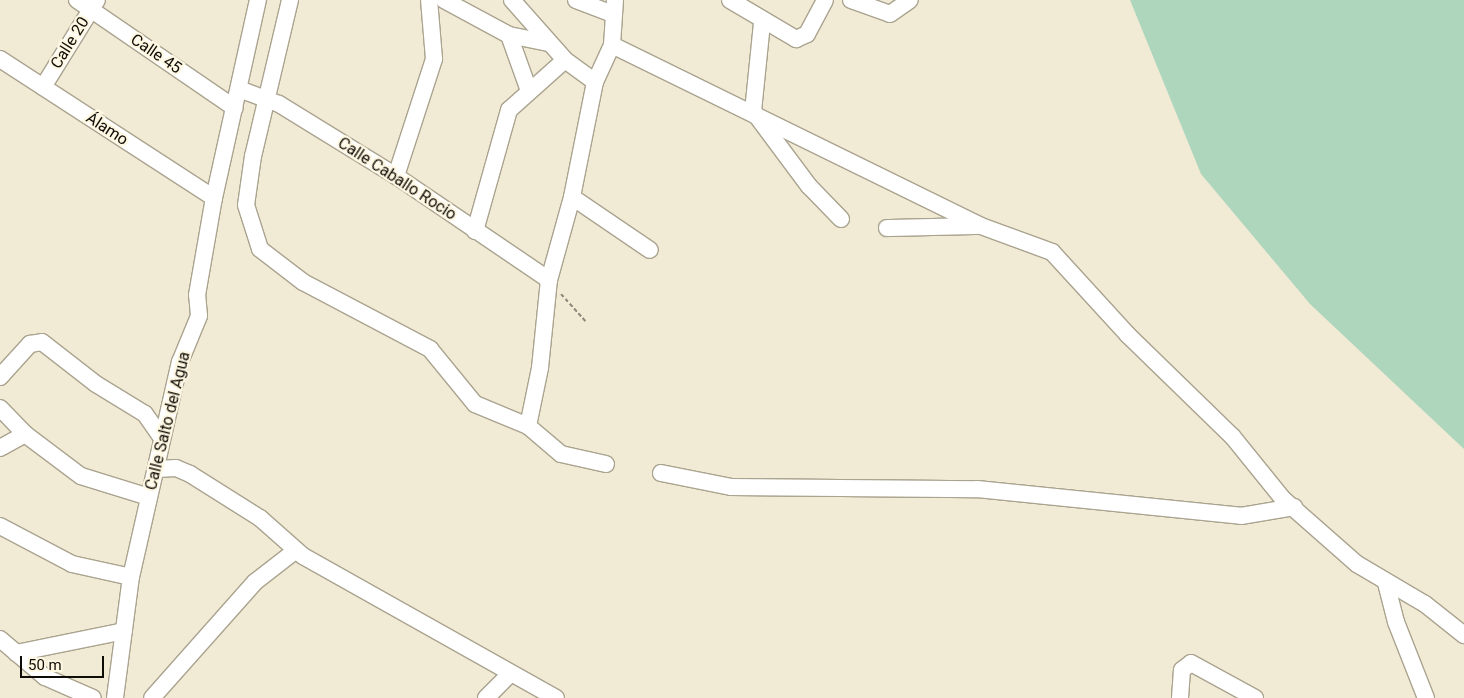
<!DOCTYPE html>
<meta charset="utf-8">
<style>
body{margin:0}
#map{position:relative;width:1464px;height:698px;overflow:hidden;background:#f1ead5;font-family:Roboto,sans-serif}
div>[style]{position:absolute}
.green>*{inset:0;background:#add6bd}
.path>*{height:2px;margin-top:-1px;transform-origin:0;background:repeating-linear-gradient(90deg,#908b7c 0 4px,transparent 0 6.5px)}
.roads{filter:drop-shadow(1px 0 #aaa38f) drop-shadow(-1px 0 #aaa38f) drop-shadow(0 1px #aaa38f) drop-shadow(0 -1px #aaa38f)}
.minor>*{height:16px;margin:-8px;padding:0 8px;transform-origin:8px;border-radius:8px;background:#fff}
span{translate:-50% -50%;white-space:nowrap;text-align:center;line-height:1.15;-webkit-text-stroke:4.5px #fef7e2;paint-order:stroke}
.street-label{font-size:16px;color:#0e0c06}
.scale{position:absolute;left:20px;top:656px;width:84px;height:22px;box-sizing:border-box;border:2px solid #0e0c06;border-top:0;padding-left:6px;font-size:15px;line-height:18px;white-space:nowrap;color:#0e0c06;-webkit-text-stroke:4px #fef7e2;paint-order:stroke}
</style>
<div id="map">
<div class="green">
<i style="clip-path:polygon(1130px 0,1464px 0,1464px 449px,1310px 304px,1201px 174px)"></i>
</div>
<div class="path">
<i style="left:561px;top:294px;width:38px;rotate:48deg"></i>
</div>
<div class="roads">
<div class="minor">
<i style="left:77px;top:0;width:191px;rotate:34.4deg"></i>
<i style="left:290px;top:0;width:160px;rotate:103.3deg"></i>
<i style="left:253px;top:156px;width:49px;rotate:98.1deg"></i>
<i style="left:246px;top:205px;width:46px;rotate:72.3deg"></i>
<i style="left:260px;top:249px;width:54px;rotate:37.5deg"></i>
<i style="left:303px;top:282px;width:144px;rotate:27.8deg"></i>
<i style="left:430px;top:349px;width:71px;rotate:50.7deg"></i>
<i style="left:475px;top:404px;width:57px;rotate:22.5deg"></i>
<i style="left:528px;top:426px;width:43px;rotate:40.3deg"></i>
<i style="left:561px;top:454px;width:46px;rotate:12.5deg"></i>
<i style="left:444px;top:0;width:74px;rotate:28.3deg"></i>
<i style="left:509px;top:35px;width:41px;rotate:11.3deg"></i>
<i style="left:512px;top:0;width:80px;rotate:48.5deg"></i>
<i style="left:565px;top:60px;width:37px;rotate:36deg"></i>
<i style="left:576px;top:0;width:40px;rotate:21deg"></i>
<i style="left:730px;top:0;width:77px;rotate:30.6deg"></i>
<i style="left:796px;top:39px;width:12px;rotate:-24deg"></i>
<i style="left:807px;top:34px;width:38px;rotate:-62deg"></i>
<i style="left:851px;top:0;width:41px;rotate:19.7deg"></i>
<i style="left:890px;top:14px;width:24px;rotate:-35deg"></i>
<i style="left:762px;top:23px;width:88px;rotate:95.8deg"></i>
<i style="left:753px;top:111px;width:94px;rotate:53.3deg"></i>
<i style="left:809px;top:186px;width:46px;rotate:45.9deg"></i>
<i style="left:509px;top:35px;width:56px;rotate:70.3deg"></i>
<i style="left:612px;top:45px;width:411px;rotate:26.1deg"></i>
<i style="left:981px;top:226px;width:76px;rotate:20.1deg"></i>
<i style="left:1052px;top:252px;width:113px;rotate:47.5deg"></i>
<i style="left:1128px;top:335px;width:145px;rotate:44.2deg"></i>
<i style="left:1232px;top:436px;width:81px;rotate:51deg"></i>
<i style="left:1283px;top:499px;width:98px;rotate:41.3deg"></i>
<i style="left:1357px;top:564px;width:79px;rotate:30.5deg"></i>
<i style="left:1425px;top:604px;width:50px;rotate:38.5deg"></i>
<i style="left:0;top:59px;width:255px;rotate:33deg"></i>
<i style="left:43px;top:87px;width:102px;rotate:-58.2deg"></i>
<i style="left:239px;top:89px;width:43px;rotate:20.6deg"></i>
<i style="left:279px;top:104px;width:137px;rotate:31.6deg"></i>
<i style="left:396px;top:176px;width:185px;rotate:34.2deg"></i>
<i style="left:396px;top:176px;width:123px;rotate:-72deg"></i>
<i style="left:434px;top:59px;width:59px;rotate:-94.8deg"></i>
<i style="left:572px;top:197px;width:94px;rotate:34.2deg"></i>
<i style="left:887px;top:228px;width:90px;rotate:-1.3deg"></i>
<i style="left:475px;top:231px;width:126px;rotate:-74.3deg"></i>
<i style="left:509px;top:110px;width:75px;rotate:-41.8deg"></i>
<i style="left:0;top:377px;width:45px;rotate:-47.7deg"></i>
<i style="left:30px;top:344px;width:12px;rotate:-9deg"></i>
<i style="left:42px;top:342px;width:68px;rotate:37.9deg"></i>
<i style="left:96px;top:384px;width:57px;rotate:31.5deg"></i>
<i style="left:145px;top:414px;width:28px;rotate:55deg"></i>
<i style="left:0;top:408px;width:36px;rotate:46deg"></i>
<i style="left:25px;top:434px;width:70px;rotate:36.9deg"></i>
<i style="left:81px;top:476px;width:71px;rotate:17.2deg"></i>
<i style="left:528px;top:426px;width:59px;rotate:-78.3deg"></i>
<i style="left:540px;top:368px;width:88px;rotate:-84.2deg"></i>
<i style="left:549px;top:280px;width:86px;rotate:-74.5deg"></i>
<i style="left:572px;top:197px;width:117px;rotate:-78.7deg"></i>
<i style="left:595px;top:82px;width:41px;rotate:-65.3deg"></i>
<i style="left:612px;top:45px;width:45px;rotate:-86.2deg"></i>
<i style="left:0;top:448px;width:29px;rotate:-29deg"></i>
<i style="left:158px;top:469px;width:18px;rotate:-3deg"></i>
<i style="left:176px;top:468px;width:15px;rotate:23deg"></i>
<i style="left:190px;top:474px;width:83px;rotate:32.2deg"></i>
<i style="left:260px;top:518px;width:57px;rotate:41.5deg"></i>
<i style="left:303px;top:556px;width:290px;rotate:29.3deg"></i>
<i style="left:661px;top:473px;width:71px;rotate:11.3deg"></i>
<i style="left:731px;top:487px;width:246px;rotate:0.5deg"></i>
<i style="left:977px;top:489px;width:265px;rotate:5.8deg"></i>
<i style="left:1241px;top:516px;width:54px;rotate:-9.6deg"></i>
<i style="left:0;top:526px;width:81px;rotate:27.8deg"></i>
<i style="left:72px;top:564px;width:60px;rotate:12.4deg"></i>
<i style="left:1386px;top:583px;width:40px;rotate:75.6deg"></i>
<i style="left:1396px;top:622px;width:82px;rotate:68.5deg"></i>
<i style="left:0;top:639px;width:59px;rotate:40.2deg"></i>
<i style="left:45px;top:677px;width:52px;rotate:23.6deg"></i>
<i style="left:16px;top:653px;width:110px;rotate:-11.5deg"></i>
<i style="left:115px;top:698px;width:122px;rotate:-82.5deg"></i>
<i style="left:131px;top:577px;width:221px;rotate:-77.2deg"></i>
<i style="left:180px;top:362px;width:50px;rotate:-67.6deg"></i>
<i style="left:199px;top:316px;width:21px;rotate:-95deg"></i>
<i style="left:197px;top:295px;width:98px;rotate:-80.1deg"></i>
<i style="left:214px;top:198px;width:203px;rotate:-77.5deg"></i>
<i style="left:152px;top:698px;width:155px;rotate:-48.4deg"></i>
<i style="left:255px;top:582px;width:51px;rotate:-37.8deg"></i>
<i style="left:486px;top:698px;width:33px;rotate:-45deg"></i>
<i style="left:1180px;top:698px;width:28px;rotate:-86deg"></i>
<i style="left:1182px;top:670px;width:11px;rotate:-38deg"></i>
<i style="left:1191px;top:663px;width:73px;rotate:28.7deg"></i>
</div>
</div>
<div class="street-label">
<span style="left:70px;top:43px;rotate:-58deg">Calle 20</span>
<span style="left:156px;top:54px;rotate:34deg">Calle 45</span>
<span style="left:107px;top:129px;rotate:33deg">Álamo</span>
<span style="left:397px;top:179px;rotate:33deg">Calle Caballo Rocio</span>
<span style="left:168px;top:421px;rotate:-76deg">Calle Salto del Agua</span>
</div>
<div class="scale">50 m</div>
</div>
